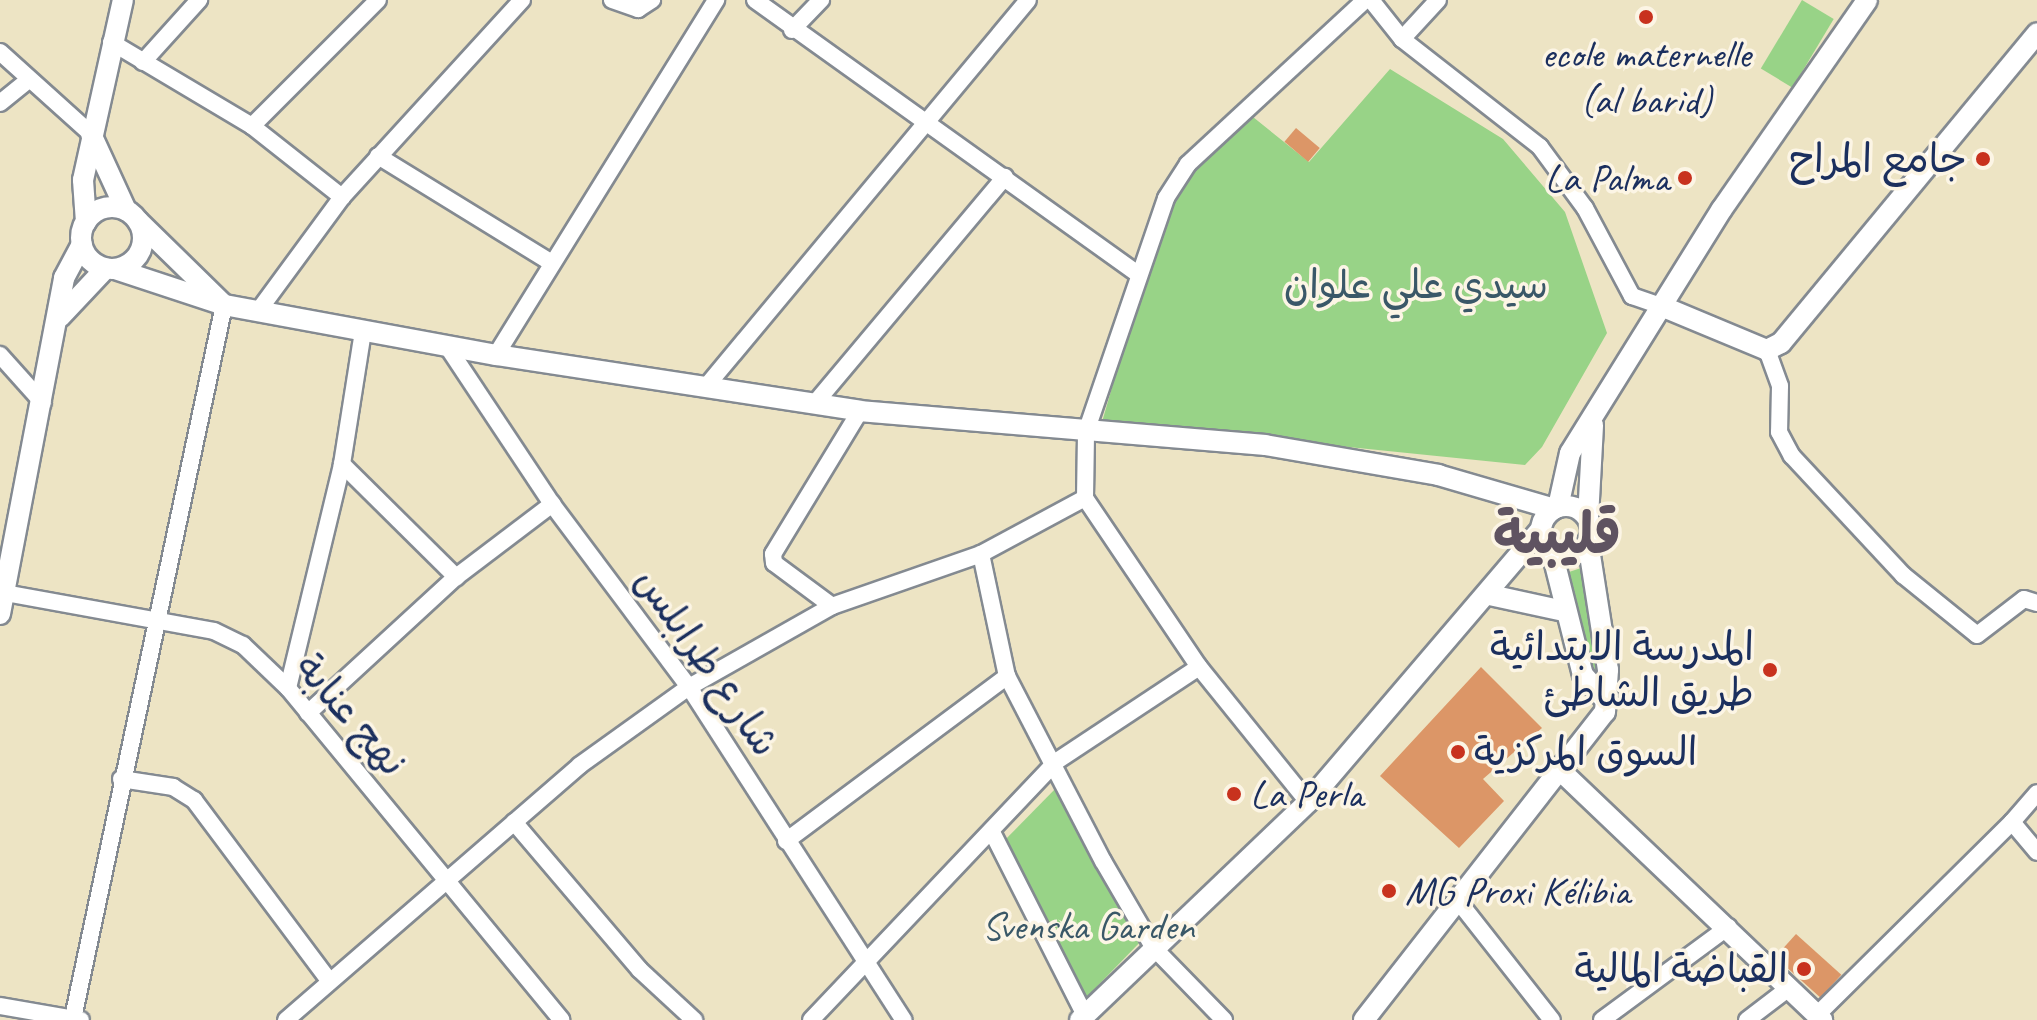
<!DOCTYPE html>
<meta charset="utf-8">
<style>
body{margin:0}
#map{position:relative;width:2037px;height:1020px;overflow:hidden;background:#ede4c4;font-family:Caveat,"Playpen Sans Arabic",sans-serif}
div>[style]{position:absolute}
.green>*{inset:0;background:#98d387;transform-origin:0 0}
.building>*{inset:0;background:#dc9667;transform-origin:0 0}
.roads{filter:drop-shadow(2px 0 #848a91) drop-shadow(-2px 0 #848a91) drop-shadow(0 2px #848a91) drop-shadow(0 -2px #848a91)}
.minor>*{height:16px;margin:-8px;padding:0 8px;transform-origin:8px;border-radius:8px;background:#fff}
.tertiary>*{height:20px;margin:-10px;padding:0 10px;transform-origin:10px;border-radius:10px;background:#fff}
.tertiary>.ring{margin:-10px;padding:0;box-sizing:content-box;background:none;border:20px solid #fff;border-radius:50%}
.dots>*{width:22px;height:22px;translate:-50% -50%;box-sizing:border-box;border:4px solid #fcf5e5;border-radius:50%}
span{translate:-50% -50%;white-space:nowrap;text-align:center;line-height:1.15;-webkit-text-stroke:7px #fcf5e5;paint-order:stroke}
.poi-label{font-size:40px;color:#1b2f5e}
.right{translate:-100% -50%;text-align:right}
.left{translate:0 -50%;text-align:left}
.park-label{font-size:40px;color:#3a5868}
.street-label{font-size:40px;color:#1b2f5e}
.town-label{font-size:56px;color:#5f5361;font-weight:700}
</style>
<div id="map">
<div class="green">
<i style="left:1802px;top:0;width:37px;height:80px;rotate:31deg"></i>
<i style="clip-path:polygon(1390px 69px,1503px 139px,1565px 212px,1607px 333px,1542px 447px,1525px 465px,1102px 422px,1164px 208px,1189px 173px,1248px 113px,1309px 162px)"></i>
<i style="clip-path:polygon(1587px 566px,1599px 683px,1563px 574px)"></i>
<i style="clip-path:polygon(1058px 786px,1145px 937px,1081px 1003px,995px 850px)"></i>
</div>
<div class="building">
<i style="left:1296px;top:128px;width:31px;height:18px;rotate:40deg"></i>
<i style="clip-path:polygon(1481px 667px,1542px 728px,1483px 779px,1504px 801px,1459px 848px,1380px 776px)"></i>
<i style="left:1796px;top:934px;width:61px;height:31px;rotate:42deg"></i>
</div>
<div class="roads">
<div class="minor">
<i style="left:612px;top:0;width:28px;rotate:19deg"></i>
<i style="left:638px;top:9px;width:17px;rotate:-33deg"></i>
<i style="left:755px;top:0;width:470px;rotate:35.6deg"></i>
<i style="left:1371px;top:0;width:50px;rotate:51.5deg"></i>
<i style="left:1402px;top:39px;width:175px;rotate:38deg"></i>
<i style="left:1540px;top:147px;width:76px;rotate:53.6deg"></i>
<i style="left:1585px;top:208px;width:100px;rotate:61.9deg"></i>
<i style="left:1632px;top:296px;width:36px;rotate:19deg"></i>
<i style="left:792px;top:30px;width:42px;rotate:-46deg"></i>
<i style="left:1402px;top:39px;width:53px;rotate:-47.3deg"></i>
<i style="left:111px;top:42px;width:164px;rotate:30.8deg"></i>
<i style="left:252px;top:126px;width:115px;rotate:38.3deg"></i>
<i style="left:0;top:52px;width:122px;rotate:42deg"></i>
<i style="left:143px;top:62px;width:84px;rotate:-47.9deg"></i>
<i style="left:0;top:103px;width:35px;rotate:-39deg"></i>
<i style="left:252px;top:126px;width:178px;rotate:-45deg"></i>
<i style="left:378px;top:156px;width:201px;rotate:31.6deg"></i>
<i style="left:259px;top:310px;width:140px;rotate:-53.7deg"></i>
<i style="left:342px;top:197px;width:267px;rotate:-47.6deg"></i>
<i style="left:447px;top:346px;width:190px;rotate:56.4deg"></i>
<i style="left:552px;top:504px;width:229px;rotate:53.2deg"></i>
<i style="left:689px;top:687px;width:396px;rotate:57.2deg"></i>
<i style="left:1767px;top:350px;width:38px;rotate:70deg"></i>
<i style="left:1780px;top:386px;width:46px;rotate:91.2deg"></i>
<i style="left:1779px;top:432px;width:27px;rotate:62deg"></i>
<i style="left:1792px;top:456px;width:163px;rotate:47deg"></i>
<i style="left:1903px;top:575px;width:95px;rotate:39deg"></i>
<i style="left:1977px;top:635px;width:59px;rotate:-37.5deg"></i>
<i style="left:2024px;top:599px;width:14px;rotate:17deg"></i>
<i style="left:0;top:355px;width:64px;rotate:48.1deg"></i>
<i style="left:496px;top:355px;width:418px;rotate:-58.2deg"></i>
<i style="left:709px;top:383px;width:498px;rotate:-50.2deg"></i>
<i style="left:816px;top:402px;width:294px;rotate:-50deg"></i>
<i style="left:342px;top:464px;width:161px;rotate:44.7deg"></i>
<i style="left:981px;top:554px;width:125px;rotate:78deg"></i>
<i style="left:1007px;top:676px;width:208px;rotate:62.6deg"></i>
<i style="left:1103px;top:861px;width:99px;rotate:59.8deg"></i>
<i style="left:1153px;top:947px;width:102px;rotate:45.8deg"></i>
<i style="left:5px;top:593px;width:212px;rotate:10.3deg"></i>
<i style="left:214px;top:631px;width:32px;rotate:26deg"></i>
<i style="left:243px;top:645px;width:62px;rotate:43.7deg"></i>
<i style="left:288px;top:688px;width:430px;rotate:50.5deg"></i>
<i style="left:832px;top:606px;width:72px;rotate:-143.4deg"></i>
<i style="left:774px;top:563px;width:9px;rotate:-96deg"></i>
<i style="left:773px;top:554px;width:167px;rotate:-58.7deg"></i>
<i style="left:288px;top:688px;width:230px;rotate:-76.4deg"></i>
<i style="left:342px;top:464px;width:134px;rotate:-81deg"></i>
<i style="left:308px;top:713px;width:201px;rotate:-42.6deg"></i>
<i style="left:456px;top:577px;width:121px;rotate:-37.2deg"></i>
<i style="left:121px;top:779px;width:53px;rotate:8.7deg"></i>
<i style="left:173px;top:787px;width:25px;rotate:32deg"></i>
<i style="left:194px;top:800px;width:222px;rotate:53.2deg"></i>
<i style="left:1308px;top:802px;width:174px;rotate:-128.9deg"></i>
<i style="left:1199px;top:667px;width:204px;rotate:-124deg"></i>
<i style="left:1085px;top:498px;width:66px;rotate:-89.1deg"></i>
<i style="left:1086px;top:432px;width:247px;rotate:-71.1deg"></i>
<i style="left:1166px;top:198px;width:40px;rotate:-57.1deg"></i>
<i style="left:1188px;top:164px;width:241px;rotate:-42.8deg"></i>
<i style="left:514px;top:822px;width:194px;rotate:49.6deg"></i>
<i style="left:640px;top:970px;width:74px;rotate:42.8deg"></i>
<i style="left:2012px;top:822px;width:38px;rotate:-49deg"></i>
<i style="left:993px;top:834px;width:203px;rotate:63.1deg"></i>
<i style="left:786px;top:841px;width:276px;rotate:-36.7deg"></i>
<i style="left:1459px;top:902px;width:150px;rotate:51.8deg"></i>
<i style="left:0;top:1006px;width:82px;rotate:9.8deg"></i>
<i style="left:1817px;top:1015px;width:274px;rotate:-44.7deg"></i>
<i style="left:2012px;top:822px;width:39px;rotate:50deg"></i>
<i style="left:73px;top:1018px;width:729px;rotate:-78.04deg"></i>
<i style="left:286px;top:1020px;width:389px;rotate:-40.9deg"></i>
<i style="left:580px;top:765px;width:134px;rotate:-35.6deg"></i>
<i style="left:689px;top:687px;width:164px;rotate:-29.5deg"></i>
<i style="left:832px;top:606px;width:158px;rotate:-19.2deg"></i>
<i style="left:981px;top:554px;width:118px;rotate:-28.3deg"></i>
<i style="left:811px;top:1020px;width:357px;rotate:-46.5deg"></i>
<i style="left:1057px;top:761px;width:170px;rotate:-33.5deg"></i>
<i style="left:1602px;top:1020px;width:157px;rotate:-36.4deg"></i>
<i style="left:1747px;top:1020px;width:53px;rotate:-37.3deg"></i>
</div>
<div class="tertiary">
<i style="left:91px;top:134px;width:84px;rotate:65.3deg"></i>
<i class="ring" style="left:81px;top:207px;width:42px;height:42px"></i>
<i style="left:138px;top:221px;width:120px;rotate:44.3deg"></i>
<i style="left:86px;top:222px;width:42px;rotate:-94.1deg"></i>
<i style="left:83px;top:180px;width:184px;rotate:-77.5deg"></i>
<i style="left:115px;top:269px;width:115px;rotate:18.3deg"></i>
<i style="left:224px;top:305px;width:277px;rotate:10.4deg"></i>
<i style="left:496px;top:355px;width:368px;rotate:8.7deg"></i>
<i style="left:860px;top:411px;width:406px;rotate:4.8deg"></i>
<i style="left:1265px;top:445px;width:176px;rotate:9.8deg"></i>
<i style="left:1438px;top:475px;width:121px;rotate:16.3deg"></i>
<i style="left:1666px;top:308px;width:109px;rotate:22.6deg"></i>
<i style="left:1767px;top:350px;width:16px;rotate:-27deg"></i>
<i style="left:1781px;top:343px;width:402px;rotate:-50.4deg"></i>
<i style="left:60px;top:317px;width:67px;rotate:-46.8deg"></i>
<i class="ring" style="left:1541px;top:506px;width:30px;height:30px"></i>
<i style="left:1558px;top:507px;width:55px;rotate:-77.5deg"></i>
<i style="left:1570px;top:453px;width:287px;rotate:-58.1deg"></i>
<i style="left:1722px;top:209px;width:254px;rotate:-55.2deg"></i>
<i style="left:1588px;top:518px;width:93px;rotate:-86.9deg"></i>
<i style="left:1552px;top:552px;width:127px;rotate:75.9deg"></i>
<i style="left:1583px;top:675px;width:36px;rotate:48deg"></i>
<i style="left:1490px;top:595px;width:76px;rotate:12.2deg"></i>
<i style="left:0;top:614px;width:342px;rotate:-79.2deg"></i>
<i style="left:64px;top:278px;width:38px;rotate:-62deg"></i>
<i style="left:1563px;top:773px;width:358px;rotate:43.6deg"></i>
<i style="left:1080px;top:1020px;width:315px;rotate:-43.7deg"></i>
<i style="left:1308px;top:802px;width:359px;rotate:-49.5deg"></i>
<i style="left:1364px;top:1020px;width:391px;rotate:-52deg"></i>
<i style="left:1605px;top:712px;width:42px;rotate:-85.9deg"></i>
<i style="left:1608px;top:670px;width:130px;rotate:-98.9deg"></i>
</div>
</div>
<div class="dots">
<i style="left:1646px;top:17px;background:#c8321e"></i>
<i style="left:1983px;top:159px;background:#c8321e"></i>
<i style="left:1685px;top:178px;background:#c8321e"></i>
<i style="left:1770px;top:670px;background:#c8321e"></i>
<i style="left:1458px;top:752px;background:#c8321e"></i>
<i style="left:1234px;top:794px;background:#c8321e"></i>
<i style="left:1389px;top:891px;background:#c8321e"></i>
<i style="left:1804px;top:969px;background:#c8321e"></i>
</div>
<div class="poi-label">
<span style="left:1646px;top:77px">ecole maternelle<br>(al barid)</span>
<span class="right" style="left:1967px;top:159px">جامع المراح</span>
<span class="right" style="left:1669px;top:178px">La Palma</span>
<span class="right" style="left:1754px;top:670px">المدرسة الابتدائية<br>طريق الشاطئ</span>
<span class="left" style="left:1474px;top:752px">السوق المركزية</span>
<span class="left" style="left:1250px;top:794px">La Perla</span>
<span class="left" style="left:1405px;top:891px">MG Proxi Kélibia</span>
<span class="right" style="left:1788px;top:969px">القباضة المالية</span>
</div>
<div class="park-label">
<span style="left:1416px;top:285px">سيدي علي علوان</span>
<span style="left:1088px;top:926px">Svenska Garden</span>
</div>
<div class="street-label">
<span style="left:707px;top:662px;rotate:55deg">شارع طرابلس</span>
<span style="left:351px;top:715px;rotate:49deg">نهج عنابة</span>
</div>
<div class="town-label">
<span style="left:1557px;top:535px">قليبية</span>
</div>
</div>
